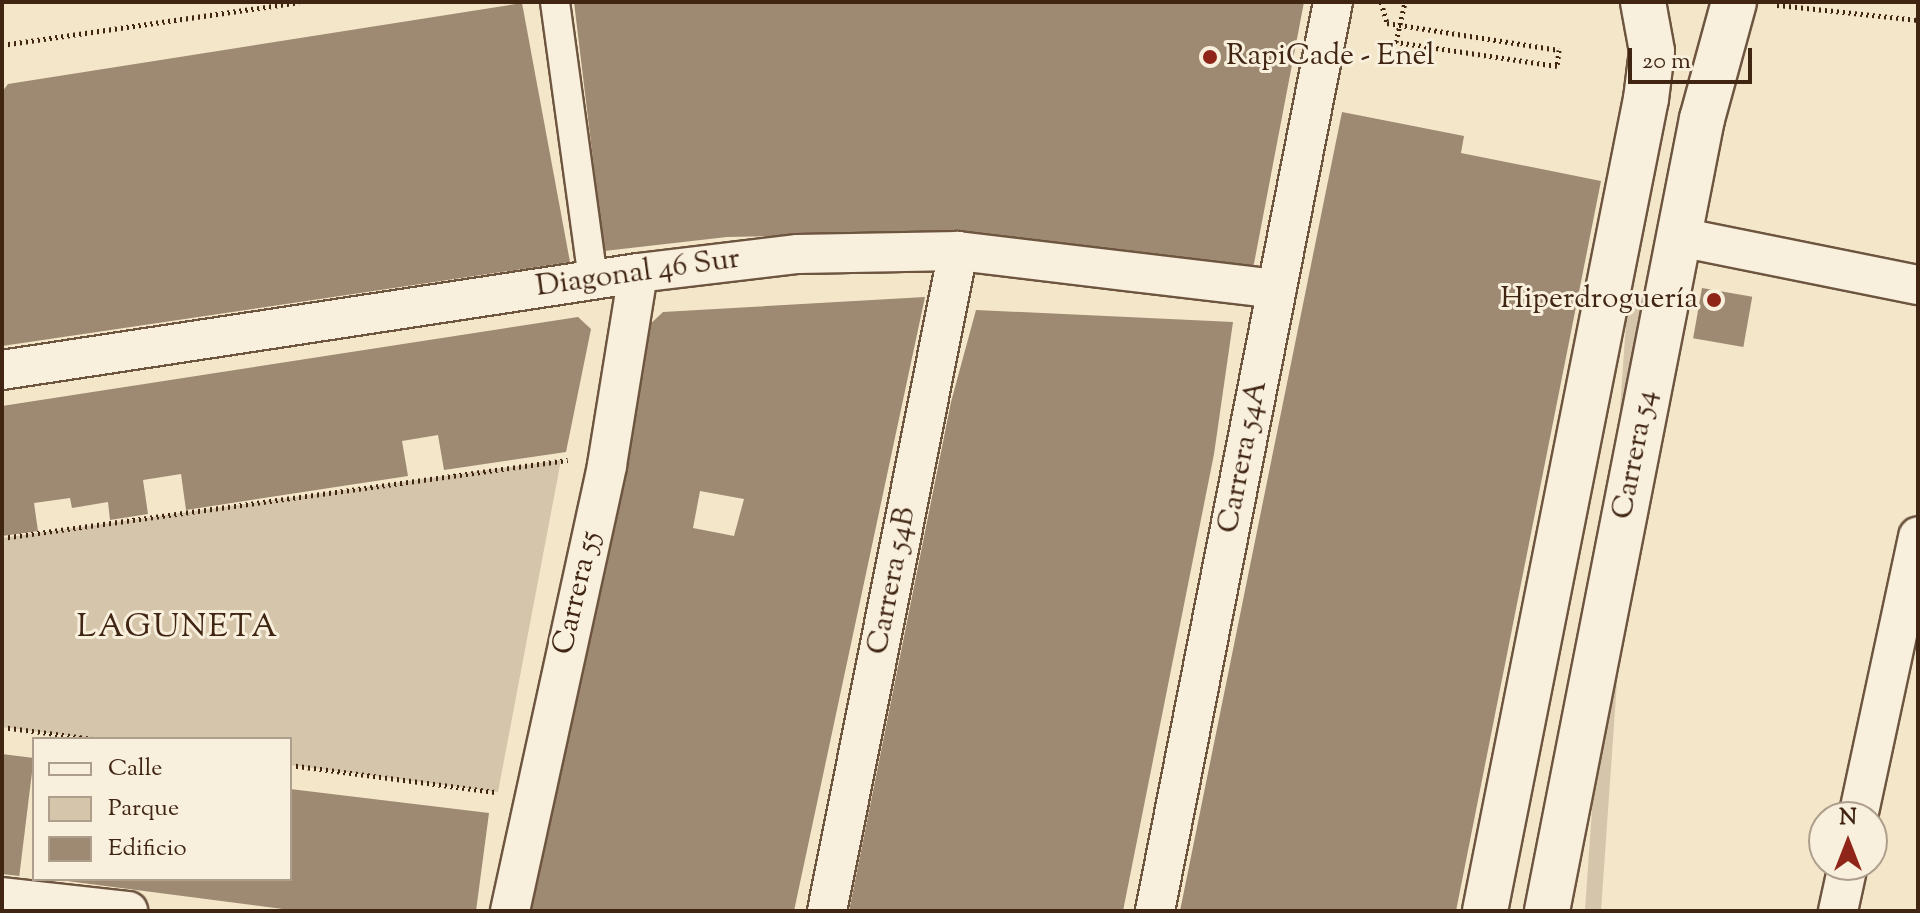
<!DOCTYPE html>
<meta charset="utf-8">
<style>
body{margin:0}
#map{position:relative;width:1920px;height:913px;overflow:hidden;background:#f4e6c9;font-family:"Sorts Mill Goudy",serif}
div>[style]{position:absolute}
.green>*{inset:0;background:#d5c5aa;transform-origin:0 0}
.building>*{inset:0;background:#9e8972;transform-origin:0 0}
.path>*{height:5px;margin-top:-2.5px;transform-origin:0;background:repeating-linear-gradient(90deg,#402513 0 2px,transparent 0 6px)}
.roads{filter:drop-shadow(2px 0 #6d5540) drop-shadow(-2px 0 #6d5540) drop-shadow(0 2px #6d5540) drop-shadow(0 -2px #6d5540)}
.pedestrian>*{height:28px;margin:-14px;padding:0 14px;transform-origin:14px;border-radius:14px;background:#f8efdc}
.minor>*{height:38px;margin:-19px;padding:0 19px;transform-origin:19px;border-radius:19px;background:#f8efdc}
.tertiary>*{height:44px;margin:-22px;padding:0 22px;transform-origin:22px;border-radius:22px;background:#f8efdc}
.path-bridge>*{height:5px;margin-top:-2.5px;transform-origin:0;background:repeating-linear-gradient(90deg,#402513 0 2px,transparent 0 6px)}
.dots>*{width:22px;height:22px;translate:-50% -50%;box-sizing:border-box;border:4px solid #f8efdc;border-radius:50%}
span{translate:-50% -50%;white-space:nowrap;text-align:center;line-height:1.15;-webkit-text-stroke:6px #f8efdc;paint-order:stroke}
.poi-label{font-size:30px;color:#402513}
.left{translate:0 -50%;text-align:left}
.right{translate:-100% -50%;text-align:right}
.street-label{font-size:30px;color:#402513}
.neighbourhood-label{font-size:32px;color:#402513;letter-spacing:2px}
.frame{position:absolute;inset:0;border:4px solid #402513;pointer-events:none}
.legend{position:absolute;left:32px;top:737px;width:260px;height:144px;box-sizing:border-box;background:#f8efdc;border:2px solid #ae9e8c;margin:0;padding:10px 14px;list-style:none;font-size:24px;color:#402513}
.legend li{display:flex;align-items:center;gap:16px;height:40px}
.legend b{width:40px;border:2px solid #ae9e8c}
.north{position:absolute;left:1808px;top:801px;width:80px;height:80px;box-sizing:border-box;background:#f8efdc;border:2px solid #ae9e8c;border-radius:50%;rotate:0deg;font-size:22px;font-weight:700;line-height:32px;text-align:center;color:#402513}
.north::after{content:'';display:block;margin:auto;width:28px;height:36px;background:#8f2418;clip-path:polygon(50% 0,100% 100%,50% 72%,0 100%)}
.scale{position:absolute;left:1628px;top:48px;width:124px;height:36px;box-sizing:border-box;border:4px solid #402513;border-top:0;padding-left:10px;font-size:24px;line-height:28px;white-space:nowrap;color:#402513;-webkit-text-stroke:6px #f8efdc;paint-order:stroke}
</style>
<div id="map">
<div class="green">
<i style="left:1628px;top:295px;width:16px;height:628px;rotate:4deg"></i>
<i style="clip-path:polygon(561px 460px,498px 792px,290px 765px,290px 739px,95px 739px,2px 727px,2px 538px)"></i>
</div>
<div class="building">
<i style="clip-path:polygon(574px 2px,1304px 2px,1252px 274px,976px 237px,905px 233px,727px 237px,604px 251px)"></i>
<i style="clip-path:polygon(522px 3px,570px 262px,2px 346px,2px 92px,8px 84px)"></i>
<i style="clip-path:polygon(1342px 112px,1464px 136px,1461px 153px,1601px 181px,1456px 911px,1180px 911px)"></i>
<i style="left:1702px;top:288px;width:51px;height:51px;rotate:10deg"></i>
<i style="clip-path:polygon(evenodd,925px 297px,794px 911px,530px 911px,646px 328px,663px 312px,925px 297px,700px 491px,744px 499px,734px 536px,693px 528px,700px 491px)"></i>
<i style="clip-path:polygon(976px 310px,1233px 322px,1214px 454px,1123px 911px,849px 911px,951px 402px)"></i>
<i style="clip-path:polygon(578px 317px,591px 329px,566px 452px,444px 470px,438px 435px,402px 441px,408px 476px,186px 510px,181px 474px,143px 480px,148px 514px,110px 520px,108px 502px,72px 508px,70px 498px,34px 503px,38px 531px,2px 536px,2px 406px)"></i>
<i style="left:2px;top:754px;width:32px;height:119px;rotate:7deg"></i>
<i style="clip-path:polygon(290px 789px,489px 813px,476px 911px,298px 911px,67px 881px,290px 879px)"></i>
</div>
<div class="path">
<i style="left:1777px;top:5px;width:142px;rotate:6.1deg"></i>
<i style="left:1396px;top:42px;width:41px;rotate:-77.3deg"></i>
<i style="left:2px;top:45px;width:300px;rotate:-8.2deg"></i>
<i style="left:2px;top:538px;width:571px;rotate:-7.85deg"></i>
<i style="left:2px;top:727px;width:94px;rotate:7.4deg"></i>
<i style="left:290px;top:765px;width:207px;rotate:7.5deg"></i>
</div>
<div class="roads">
<div class="pedestrian">
<i style="left:555px;top:2px;width:281px;rotate:82.2deg"></i>
</div>
<div class="minor">
<i style="left:1679px;top:237px;width:244px;rotate:11.4deg"></i>
<i style="left:2px;top:370px;width:643px;rotate:-8.67deg"></i>
<i style="left:638px;top:273px;width:161px;rotate:-6.8deg"></i>
<i style="left:798px;top:254px;width:160px;rotate:-1.1deg"></i>
<i style="left:958px;top:251px;width:321px;rotate:6.8deg"></i>
<i style="left:1858px;top:817px;width:287px;rotate:-77.9deg"></i>
<i style="left:2px;top:897px;width:127px;rotate:6.3deg"></i>
<i style="left:510px;top:911px;width:456px;rotate:-77.7deg"></i>
<i style="left:607px;top:465px;width:194px;rotate:-80.8deg"></i>
<i style="left:827px;top:911px;width:673px;rotate:-78.77deg"></i>
<i style="left:1155px;top:911px;width:926px;rotate:-78.92deg"></i>
<i style="left:1838px;top:911px;width:47px;rotate:-77.7deg"></i>
</div>
<div class="tertiary">
<i style="left:1485px;top:911px;width:828px;rotate:-78.79deg"></i>
<i style="left:1646px;top:99px;width:48px;rotate:-82.9deg"></i>
<i style="left:1652px;top:51px;width:50px;rotate:-100.4deg"></i>
<i style="left:1547px;top:911px;width:807px;rotate:-78.93deg"></i>
<i style="left:1702px;top:119px;width:121px;rotate:-74.7deg"></i>
</div>
</div>
<div class="path-bridge">
<i style="left:1381px;top:2px;width:22px;rotate:74deg"></i>
<i style="left:1387px;top:23px;width:174px;rotate:8.9deg"></i>
<i style="left:1559px;top:50px;width:16px;rotate:97deg"></i>
<i style="left:1557px;top:66px;width:163px;rotate:-171.5deg"></i>
</div>
<div class="dots">
<i style="left:1210px;top:57px;background:#8f2418"></i>
<i style="left:1714px;top:300px;background:#8f2418"></i>
</div>
<div class="poi-label">
<span class="left" style="left:1226px;top:57px">RapiCade - Enel</span>
<span class="right" style="left:1698px;top:300px">Hiperdroguería</span>
</div>
<div class="street-label">
<span style="left:638px;top:274px;rotate:-8deg">Diagonal 46 Sur</span>
<span style="left:1636px;top:455px;rotate:-79deg">Carrera 54</span>
<span style="left:1244px;top:457px;rotate:-79deg">Carrera 54A</span>
<span style="left:893px;top:581px;rotate:-79deg">Carrera 54B</span>
<span style="left:578px;top:593px;rotate:-77deg">Carrera 55</span>
</div>
<div class="neighbourhood-label">
<span style="left:178px;top:628px">LAGUNETA</span>
</div>
<div class="frame"></div>
<ul class="legend">
<li><b style="height:10px;background:#f8efdc"></b>Calle</li>
<li><b style="height:22px;background:#d5c5aa"></b>Parque</li>
<li><b style="height:22px;background:#9e8972"></b>Edificio</li>
</ul>
<div class="north">N</div>
<div class="scale">20 m</div>
</div>
